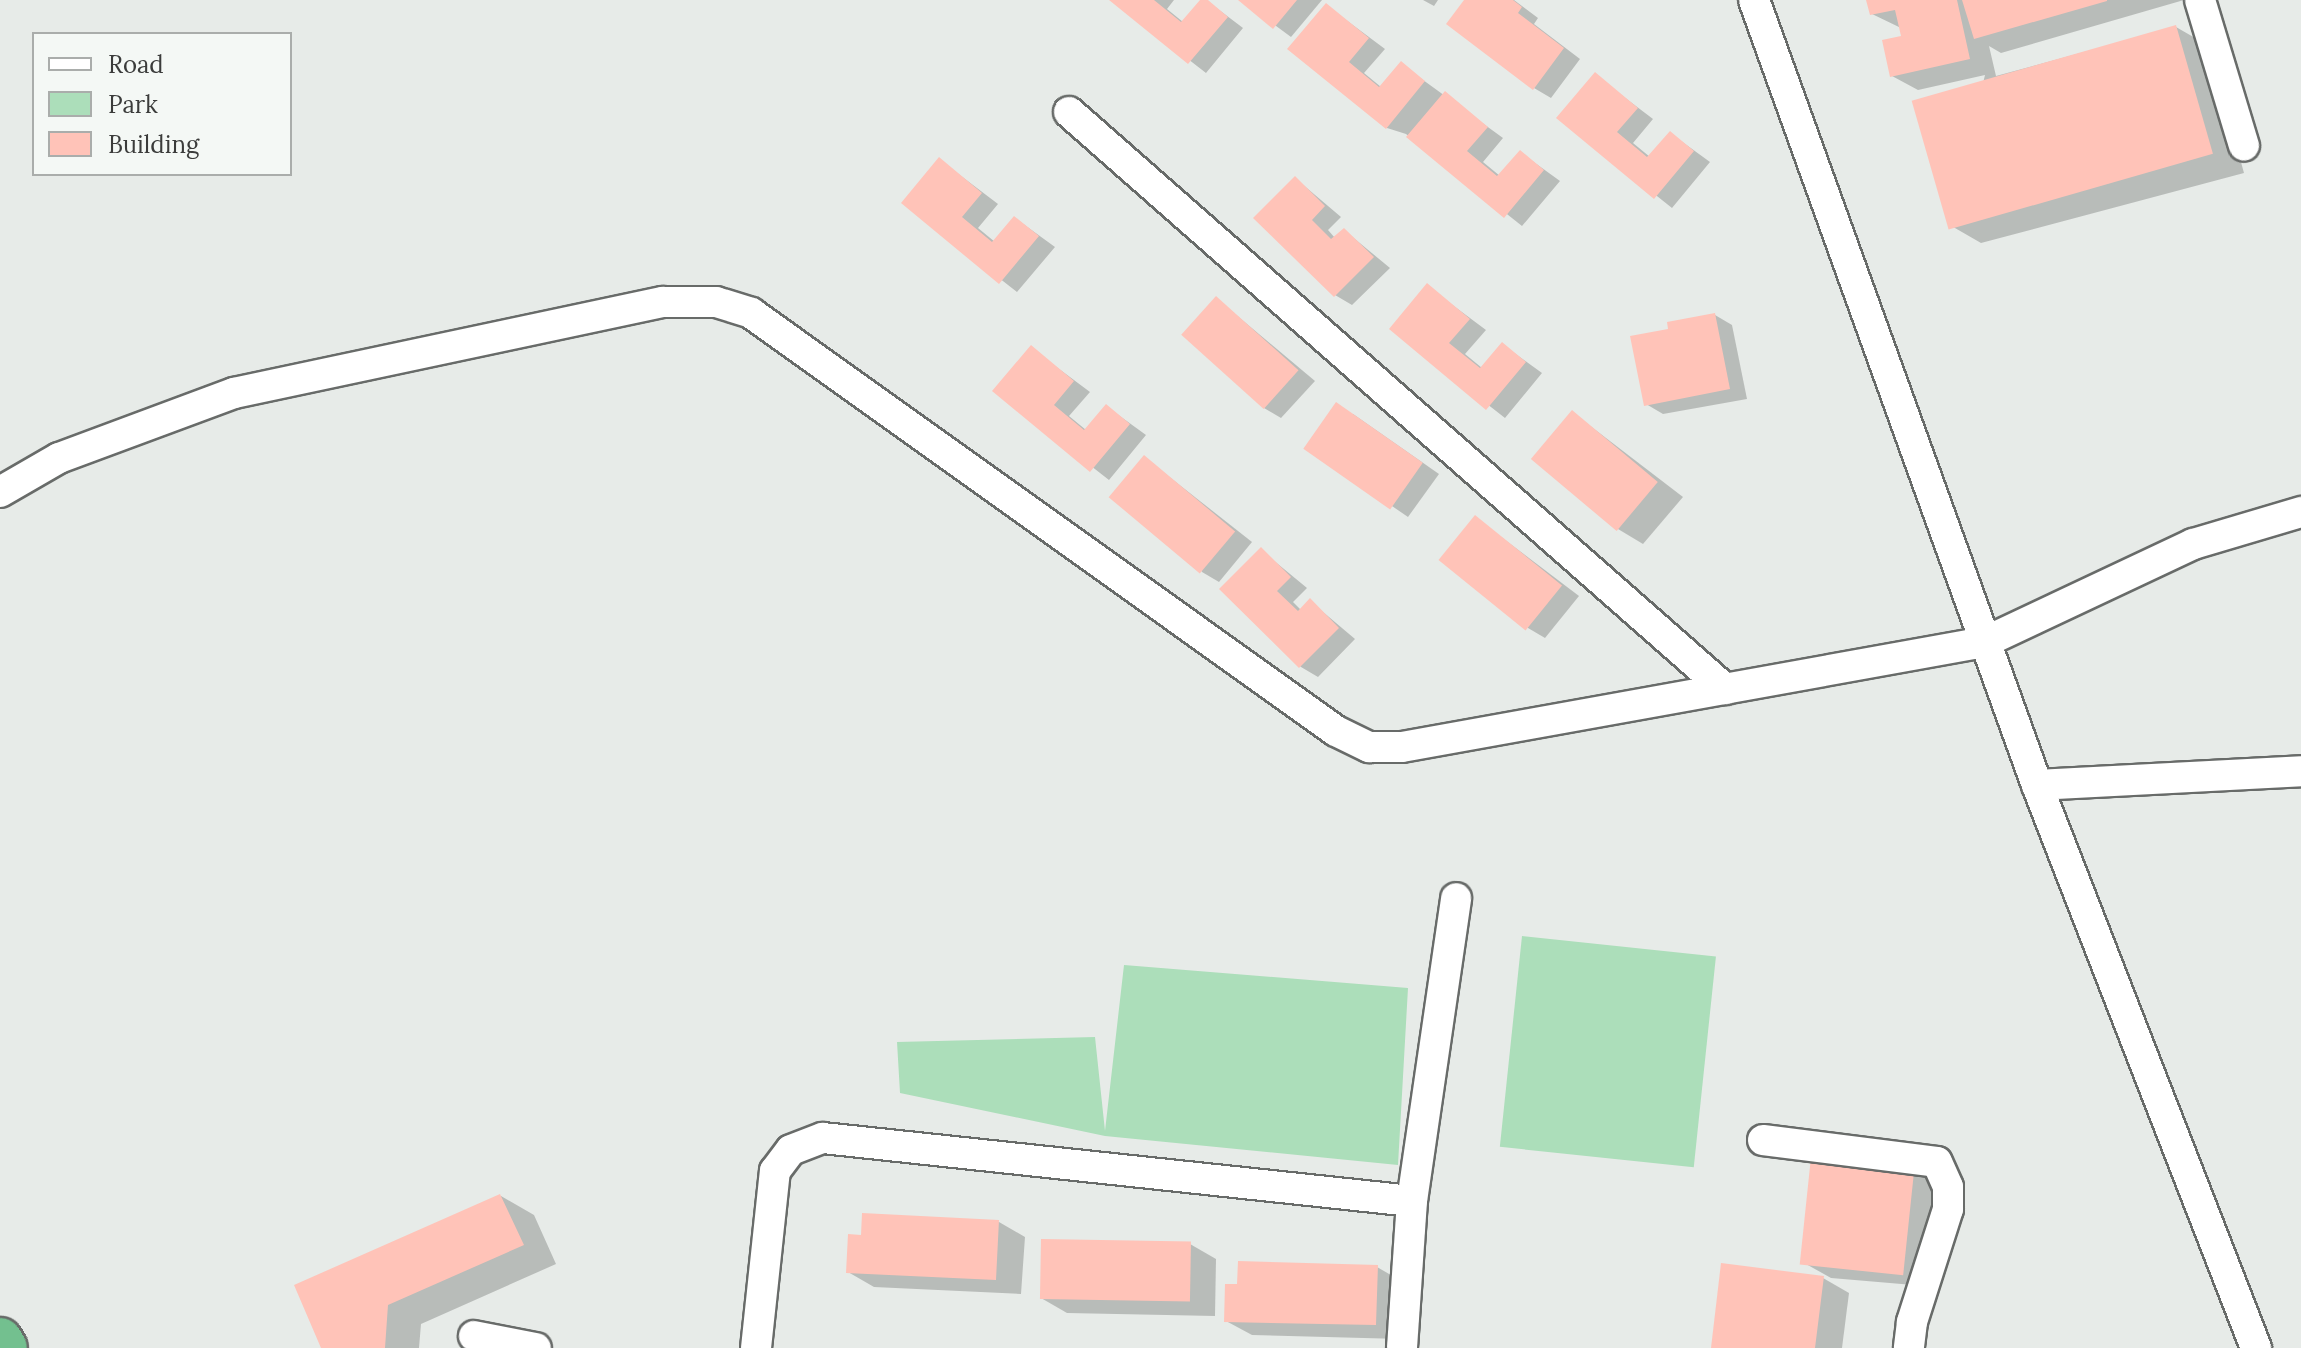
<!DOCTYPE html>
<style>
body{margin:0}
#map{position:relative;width:2301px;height:1348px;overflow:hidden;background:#e7ebe8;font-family:Lora,serif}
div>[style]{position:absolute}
.green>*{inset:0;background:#acdeba;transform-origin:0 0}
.shadow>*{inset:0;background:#0003}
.building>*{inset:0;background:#ffc3b8;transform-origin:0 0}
.roads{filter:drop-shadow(2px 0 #686b69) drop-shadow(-2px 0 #686b69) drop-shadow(0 2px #686b69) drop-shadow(0 -2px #686b69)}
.minor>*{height:30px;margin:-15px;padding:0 15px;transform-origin:15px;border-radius:15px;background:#fff}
.trunk>*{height:44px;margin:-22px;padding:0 22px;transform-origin:22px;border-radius:22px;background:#73c08f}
span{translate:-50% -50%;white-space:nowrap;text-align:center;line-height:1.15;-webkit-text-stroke:8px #f4f8f5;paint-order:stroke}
.legend{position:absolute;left:32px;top:32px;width:260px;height:144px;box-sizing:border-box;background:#f4f8f5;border:2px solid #aaadab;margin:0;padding:10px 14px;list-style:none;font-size:24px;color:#3b3c3b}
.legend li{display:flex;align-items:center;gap:16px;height:40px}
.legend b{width:40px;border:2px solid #aaadab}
</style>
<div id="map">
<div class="green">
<i style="left:1522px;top:936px;width:195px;height:212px;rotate:6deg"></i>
<i style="clip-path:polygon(1124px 965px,1408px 988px,1398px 1165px,1105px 1136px,900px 1093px,897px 1042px,1095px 1037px,1105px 1131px)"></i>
</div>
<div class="shadow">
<i style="clip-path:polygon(1112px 0,1174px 0,1167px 9px,1183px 22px,1206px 0,1243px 28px,1206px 73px)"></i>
<i style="clip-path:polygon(1241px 0,1322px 0,1291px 37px)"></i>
<i style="clip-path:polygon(1423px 0,1438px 0,1434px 6px)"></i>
<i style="clip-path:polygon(1467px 0,1514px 0,1538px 18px,1534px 24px,1580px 59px,1551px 98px,1534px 88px)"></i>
<i style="clip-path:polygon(1869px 0,2184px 0,2001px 53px,1989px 46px,1996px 76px,2176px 27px,2209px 46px,2244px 173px,1981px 243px,1948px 224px,1985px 75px,1918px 90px,1892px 76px,1903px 38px,1901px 28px,1872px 14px)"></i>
<i style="clip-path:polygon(1326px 5px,1385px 49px,1364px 73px,1381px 87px,1401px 64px,1503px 138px,1483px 162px,1500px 176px,1520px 152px,1560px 181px,1522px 226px,1406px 134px,1387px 128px,1290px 48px)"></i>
<i style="clip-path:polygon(1595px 75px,1653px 119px,1633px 143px,1650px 157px,1670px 133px,1710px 162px,1672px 208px,1559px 118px)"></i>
<i style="clip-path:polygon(940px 160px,998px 204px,978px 228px,995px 242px,1015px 218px,1055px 247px,1017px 292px,903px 203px)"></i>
<i style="clip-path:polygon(1295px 178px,1341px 217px,1328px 230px,1335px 238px,1344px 230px,1390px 268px,1352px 305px,1335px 295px)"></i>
<i style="clip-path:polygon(1427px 286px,1486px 330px,1465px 354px,1482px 368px,1502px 344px,1542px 373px,1505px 418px,1391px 329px)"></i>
<i style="clip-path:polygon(1216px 298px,1315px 381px,1281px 418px,1264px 408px)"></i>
<i style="clip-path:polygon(1715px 315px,1732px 325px,1747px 399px,1663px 414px,1646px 404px,1671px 331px)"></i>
<i style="clip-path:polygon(1031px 348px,1090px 392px,1069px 416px,1086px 430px,1106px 406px,1146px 435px,1109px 480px,995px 391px)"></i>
<i style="clip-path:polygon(1572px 412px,1683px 497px,1643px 544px,1618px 529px)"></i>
<i style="clip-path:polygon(1353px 414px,1439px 474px,1408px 517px,1306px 447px)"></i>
<i style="clip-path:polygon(1144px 457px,1252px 542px,1219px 582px,1202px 572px)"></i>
<i style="clip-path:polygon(1476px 518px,1579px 596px,1545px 638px,1528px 628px)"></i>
<i style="clip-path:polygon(1261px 550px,1307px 588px,1293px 602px,1301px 610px,1310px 601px,1355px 639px,1318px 677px,1301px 667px,1222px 589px)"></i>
<i style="clip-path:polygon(1913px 1170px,1938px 1185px,1925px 1286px,1831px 1278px,1806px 1264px)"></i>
<i style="clip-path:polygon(501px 1196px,534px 1215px,556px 1264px,421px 1324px,419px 1348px,323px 1348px)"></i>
<i style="clip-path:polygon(864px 1215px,999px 1222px,1025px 1237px,1021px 1294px,874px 1287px,848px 1272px,862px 1237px)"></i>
<i style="clip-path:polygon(1190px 1244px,1216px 1259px,1215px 1316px,1067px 1313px,1041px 1298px)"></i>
<i style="clip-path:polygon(1377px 1267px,1403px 1282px,1401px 1339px,1252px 1335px,1226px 1321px)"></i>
<i style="clip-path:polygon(1823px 1278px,1849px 1293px,1842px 1348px,1713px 1348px)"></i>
</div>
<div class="building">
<i style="clip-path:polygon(1109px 0,1154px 0,1181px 22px,1200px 0,1208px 0,1228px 17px,1188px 64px)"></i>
<i style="clip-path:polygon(1238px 0,1297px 0,1273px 29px)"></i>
<i style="clip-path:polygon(1464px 0,1513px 0,1522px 7px,1518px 13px,1564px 48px,1533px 90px,1446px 24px)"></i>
<i style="clip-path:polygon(1866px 0,1957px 0,1970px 59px,1890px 77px,1882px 40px,1901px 36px,1895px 10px,1870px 15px)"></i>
<i style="clip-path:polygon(1962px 0,2107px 0,2107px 1px,1974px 39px)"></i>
<i style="clip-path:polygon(1326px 3px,1369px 38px,1349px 62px,1379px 87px,1401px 61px,1425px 81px,1386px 129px,1287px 49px)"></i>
<i style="left:2176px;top:25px;width:134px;height:275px;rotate:74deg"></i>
<i style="clip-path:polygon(1595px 72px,1638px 108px,1617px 132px,1647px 157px,1670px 131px,1694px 151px,1654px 199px,1556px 118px)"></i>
<i style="clip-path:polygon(1445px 91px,1488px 127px,1467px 151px,1497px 176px,1520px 150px,1544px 170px,1504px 218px,1406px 137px)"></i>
<i style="clip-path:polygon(939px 157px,982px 193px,962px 217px,992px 242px,1014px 216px,1039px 236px,999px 284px,901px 203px)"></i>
<i style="clip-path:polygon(1295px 176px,1325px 206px,1312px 220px,1331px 239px,1344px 228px,1374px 257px,1334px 297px,1253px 218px)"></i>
<i style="clip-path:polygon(1427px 283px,1470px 319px,1449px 343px,1480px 368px,1502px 342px,1526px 362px,1486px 410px,1389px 329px)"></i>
<i style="left:1216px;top:296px;width:111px;height:52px;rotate:42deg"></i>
<i style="clip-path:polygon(1715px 313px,1730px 389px,1644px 406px,1630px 336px,1668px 329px,1667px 322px)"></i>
<i style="clip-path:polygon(1031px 345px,1074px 381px,1054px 405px,1084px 430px,1106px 404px,1130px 424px,1090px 472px,992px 391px)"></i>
<i style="left:1336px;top:402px;width:106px;height:57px;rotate:35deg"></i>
<i style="left:1572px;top:410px;width:112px;height:64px;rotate:40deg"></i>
<i style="left:1144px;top:455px;width:119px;height:55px;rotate:40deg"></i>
<i style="left:1475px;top:515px;width:112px;height:58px;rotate:39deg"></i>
<i style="clip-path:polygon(1261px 547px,1291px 577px,1277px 591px,1298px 611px,1310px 598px,1339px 628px,1299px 668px,1219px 589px)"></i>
<i style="left:1811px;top:1157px;width:104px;height:108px;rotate:6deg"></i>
<i style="clip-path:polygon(500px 1194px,524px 1245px,388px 1305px,385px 1348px,321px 1348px,294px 1285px)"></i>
<i style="clip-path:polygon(862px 1213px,999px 1220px,996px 1280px,846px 1273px,848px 1234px,861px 1235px)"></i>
<i style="left:1041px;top:1239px;width:150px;height:60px;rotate:1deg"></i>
<i style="clip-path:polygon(1238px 1261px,1378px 1265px,1376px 1325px,1224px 1322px,1225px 1284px,1237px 1284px)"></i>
<i style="clip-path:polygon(1721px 1263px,1824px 1276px,1815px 1348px,1711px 1348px)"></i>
</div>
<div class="roads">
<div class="minor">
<i style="left:1754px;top:0;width:834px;rotate:70.18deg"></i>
<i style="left:2037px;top:785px;width:604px;rotate:68.74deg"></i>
<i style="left:2200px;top:0;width:152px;rotate:73.2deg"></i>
<i style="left:1069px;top:112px;width:874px;rotate:41.33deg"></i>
<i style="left:0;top:492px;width:68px;rotate:-30deg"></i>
<i style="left:59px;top:458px;width:187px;rotate:-20.4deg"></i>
<i style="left:234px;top:393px;width:439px;rotate:-12deg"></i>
<i style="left:663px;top:302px;width:53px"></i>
<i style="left:716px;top:302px;width:37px;rotate:17deg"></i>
<i style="left:751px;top:313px;width:719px;rotate:35.55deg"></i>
<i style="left:1336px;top:731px;width:37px;rotate:26deg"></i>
<i style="left:1369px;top:747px;width:33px"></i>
<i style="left:1402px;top:747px;width:592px;rotate:-10.21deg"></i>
<i style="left:1985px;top:642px;width:230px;rotate:-25.2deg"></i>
<i style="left:2193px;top:544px;width:113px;rotate:-16.5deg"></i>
<i style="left:2037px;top:785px;width:264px;rotate:-3deg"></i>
<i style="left:1763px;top:1140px;width:175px;rotate:7.2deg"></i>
<i style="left:1937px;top:1162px;width:27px;rotate:66deg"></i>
<i style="left:1948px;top:1187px;width:22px;rotate:90deg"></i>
<i style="left:1948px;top:1209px;width:119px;rotate:107.7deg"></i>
<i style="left:1912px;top:1322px;width:26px;rotate:97deg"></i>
<i style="left:1412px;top:1201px;width:306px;rotate:-81.7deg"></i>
<i style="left:474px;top:1336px;width:63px;rotate:11deg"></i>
<i style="left:756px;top:1348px;width:178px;rotate:-83.9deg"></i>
<i style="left:775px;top:1171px;width:26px;rotate:-53deg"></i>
<i style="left:791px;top:1150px;width:34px;rotate:-21deg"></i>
<i style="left:823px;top:1138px;width:592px;rotate:6.11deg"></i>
<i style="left:1412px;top:1201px;width:147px;rotate:93.9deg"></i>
</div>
<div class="trunk">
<i style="left:0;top:1340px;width:9px;rotate:58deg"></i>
</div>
</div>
<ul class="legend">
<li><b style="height:10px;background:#fff"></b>Road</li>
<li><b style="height:22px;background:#acdeba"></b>Park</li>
<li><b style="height:22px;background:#ffc3b8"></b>Building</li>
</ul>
</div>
